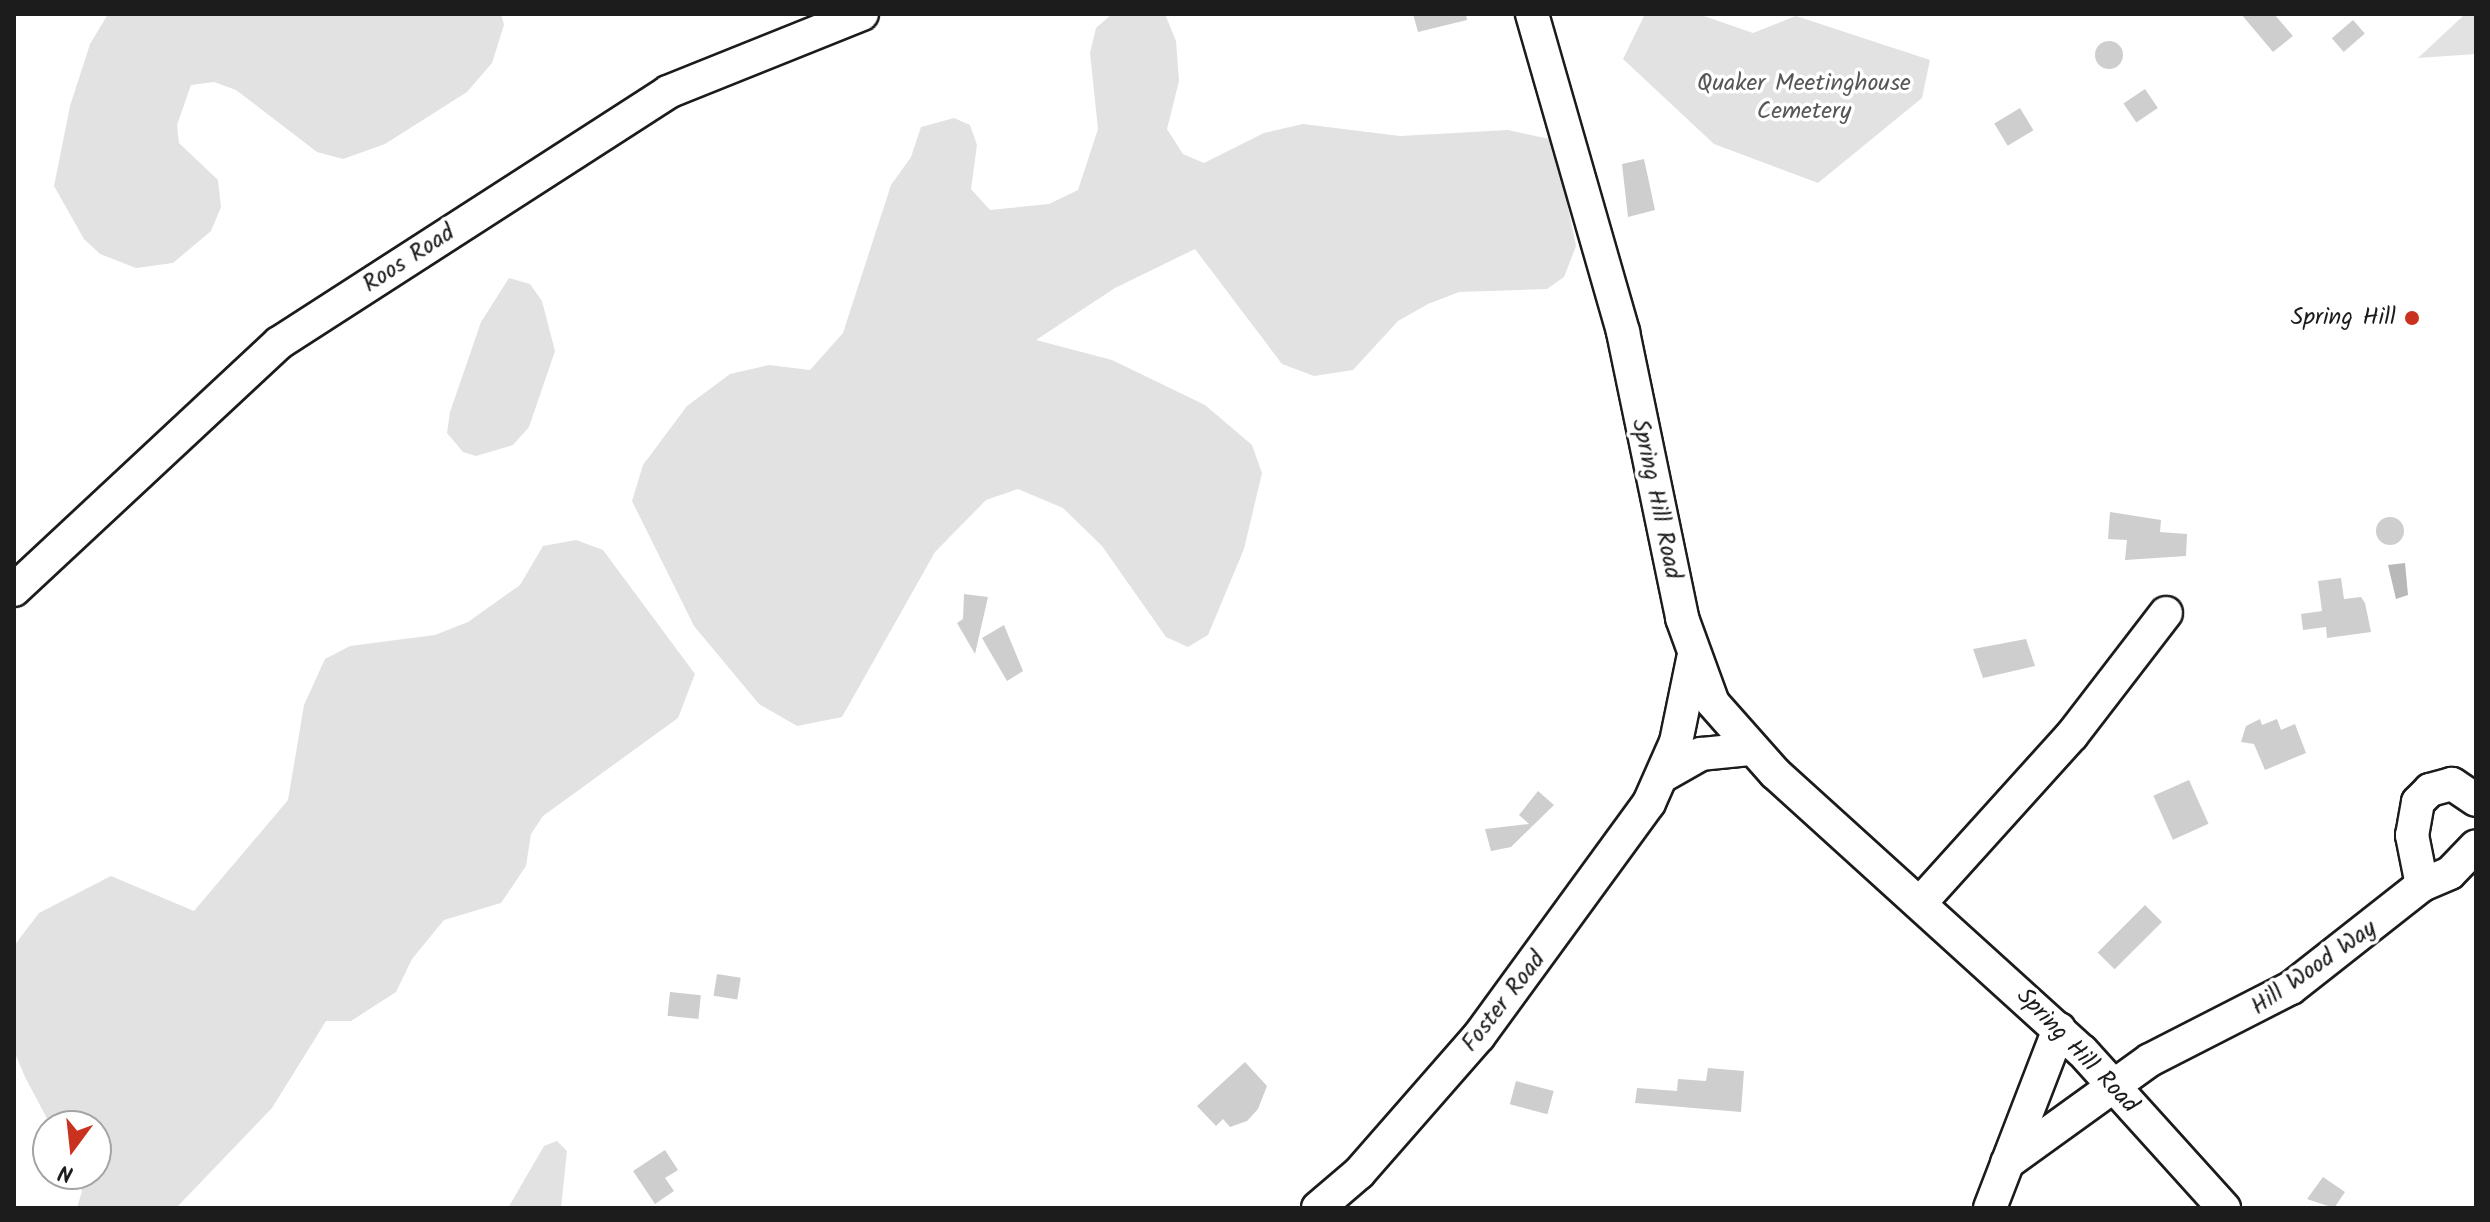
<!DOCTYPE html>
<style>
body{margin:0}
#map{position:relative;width:2490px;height:1222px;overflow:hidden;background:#fff;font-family:Kalam,sans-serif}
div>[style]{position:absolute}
.green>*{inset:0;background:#e2e2e2}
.water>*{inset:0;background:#b8b8b8}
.building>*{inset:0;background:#cecece;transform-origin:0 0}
.round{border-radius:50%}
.roads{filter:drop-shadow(2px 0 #1c1c1c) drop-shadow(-2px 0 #1c1c1c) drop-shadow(0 2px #1c1c1c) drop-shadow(0 -2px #1c1c1c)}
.minor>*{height:32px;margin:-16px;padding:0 16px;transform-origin:16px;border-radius:16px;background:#fff}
.dots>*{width:22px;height:22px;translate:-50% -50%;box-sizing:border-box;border:4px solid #fff;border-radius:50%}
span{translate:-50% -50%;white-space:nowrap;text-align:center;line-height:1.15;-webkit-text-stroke:7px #fff;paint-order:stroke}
.park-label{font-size:24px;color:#575757}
.street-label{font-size:24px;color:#1c1c1c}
.poi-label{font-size:24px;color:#1c1c1c}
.right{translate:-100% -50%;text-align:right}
.frame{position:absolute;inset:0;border:16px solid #1c1c1c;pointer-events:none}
.north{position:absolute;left:32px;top:1110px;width:80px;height:80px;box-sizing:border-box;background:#fff;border:2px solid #a4a4a4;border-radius:50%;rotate:195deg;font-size:22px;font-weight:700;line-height:32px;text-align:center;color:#1c1c1c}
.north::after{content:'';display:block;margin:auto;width:28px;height:36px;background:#c8321e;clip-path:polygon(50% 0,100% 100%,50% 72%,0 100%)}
</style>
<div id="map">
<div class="green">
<i style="clip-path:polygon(108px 14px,501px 14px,504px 25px,492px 63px,467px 92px,385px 144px,343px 159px,317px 152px,236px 90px,214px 82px,191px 85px,177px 125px,179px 143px,218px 180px,221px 207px,211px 231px,173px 263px,136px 268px,100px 254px,84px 239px,54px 186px,70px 106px,90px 44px)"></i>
<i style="clip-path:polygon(1112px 14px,1165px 14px,1176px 41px,1179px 81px,1167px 129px,1183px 154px,1204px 163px,1264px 133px,1303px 124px,1400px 136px,1508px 130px,1554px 140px,1576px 246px,1564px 277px,1547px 289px,1459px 292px,1428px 304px,1398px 321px,1353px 370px,1314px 376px,1282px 364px,1195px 249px,1115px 288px,1036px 340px,1112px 360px,1205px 405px,1252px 445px,1262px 473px,1244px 549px,1208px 635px,1188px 647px,1166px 637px,1102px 546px,1063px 508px,1018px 489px,986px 500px,935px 552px,842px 717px,797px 726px,759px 704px,694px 626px,632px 501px,643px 465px,687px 406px,730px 374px,769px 365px,810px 370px,843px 333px,891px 185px,911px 157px,921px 127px,954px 118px,970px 125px,977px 145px,971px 189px,990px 210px,1049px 204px,1078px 190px,1098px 129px,1090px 53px,1096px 28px)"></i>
<i style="clip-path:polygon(1645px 14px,1698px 14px,1753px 33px,1796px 16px,1930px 60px,1922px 98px,1818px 183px,1714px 144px,1623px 59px)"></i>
<i style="clip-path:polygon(2476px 14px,2476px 54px,2418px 58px,2463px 16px)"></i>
<i style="clip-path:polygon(509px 278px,530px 284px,542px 301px,555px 351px,529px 427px,513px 445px,476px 456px,463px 452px,447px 433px,450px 412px,481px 322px)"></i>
<i style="clip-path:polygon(576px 540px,603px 550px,695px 674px,678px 718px,543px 816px,531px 834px,526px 866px,501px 903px,444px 920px,412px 959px,396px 992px,351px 1021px,326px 1021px,272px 1108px,176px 1208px,77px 1208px,82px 1191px,73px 1174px,96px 1174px,96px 1126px,51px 1126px,25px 1077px,14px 1051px,14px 946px,39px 913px,111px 876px,194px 911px,288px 800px,304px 705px,325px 659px,350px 646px,435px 635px,468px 622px,520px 585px,543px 546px)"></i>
<i style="clip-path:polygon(557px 1141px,567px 1151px,561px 1208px,508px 1208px,544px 1146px)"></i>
</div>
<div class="water">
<i style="clip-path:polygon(2405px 563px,2408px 595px,2396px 599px,2388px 565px)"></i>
</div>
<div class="building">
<i style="clip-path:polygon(1413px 14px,1466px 14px,1467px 20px,1418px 32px)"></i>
<i style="clip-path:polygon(2241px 14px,2274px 14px,2293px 36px,2273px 52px)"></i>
<i style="left:2353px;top:20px;width:18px;height:28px;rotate:49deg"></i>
<i class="round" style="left:2095px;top:41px;width:28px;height:28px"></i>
<i style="left:2145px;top:89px;width:23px;height:26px;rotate:56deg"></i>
<i style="left:2020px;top:108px;width:26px;height:30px;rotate:59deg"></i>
<i style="clip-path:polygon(1644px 159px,1655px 210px,1628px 217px,1622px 164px)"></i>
<i style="clip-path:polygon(2110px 512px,2161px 520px,2160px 532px,2187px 534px,2186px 556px,2125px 560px,2127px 540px,2108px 539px)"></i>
<i class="round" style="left:2376px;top:517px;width:28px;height:28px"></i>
<i style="clip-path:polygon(2341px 578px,2344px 599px,2361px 597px,2365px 603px,2371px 632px,2327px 638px,2326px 627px,2303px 630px,2301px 614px,2322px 611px,2318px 581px)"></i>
<i style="clip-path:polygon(964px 594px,988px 597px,975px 654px,957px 623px,963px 619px)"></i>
<i style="clip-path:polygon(1004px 625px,1023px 671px,1007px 681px,982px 638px)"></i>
<i style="clip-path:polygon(2026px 639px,2035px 666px,1983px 678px,1973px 649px)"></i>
<i style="clip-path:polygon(2260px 719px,2262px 725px,2277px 719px,2281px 730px,2295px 724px,2306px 753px,2265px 770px,2254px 744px,2241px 742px,2246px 726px)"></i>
<i style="left:2189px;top:780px;width:48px;height:39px;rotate:66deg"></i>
<i style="clip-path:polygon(1538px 791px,1554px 805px,1511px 847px,1491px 851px,1485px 829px,1529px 824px,1519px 815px)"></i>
<i style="left:2145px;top:905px;width:24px;height:67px;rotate:45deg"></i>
<i style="left:717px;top:974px;width:24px;height:22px;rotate:9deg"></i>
<i style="left:670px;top:992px;width:31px;height:24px;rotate:6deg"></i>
<i style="clip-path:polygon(1245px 1062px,1267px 1086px,1258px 1109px,1247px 1121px,1230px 1127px,1223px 1119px,1216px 1126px,1197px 1106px)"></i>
<i style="clip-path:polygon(1708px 1068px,1744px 1071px,1741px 1112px,1635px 1103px,1637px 1088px,1677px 1091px,1678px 1079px,1706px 1081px)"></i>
<i style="left:1516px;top:1081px;width:39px;height:24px;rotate:15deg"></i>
<i style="clip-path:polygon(665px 1150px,678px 1170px,665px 1178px,674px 1191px,655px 1204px,633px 1171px)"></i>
<i style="clip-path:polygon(2323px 1177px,2345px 1192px,2334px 1208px,2307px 1199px)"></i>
</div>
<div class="roads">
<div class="minor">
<i style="left:1532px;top:14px;width:331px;rotate:74deg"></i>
<i style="left:1623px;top:332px;width:292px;rotate:78.3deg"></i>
<i style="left:1682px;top:618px;width:90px;rotate:70deg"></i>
<i style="left:1713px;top:703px;width:94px;rotate:48.5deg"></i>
<i style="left:1775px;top:773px;width:414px;rotate:42.2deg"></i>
<i style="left:2082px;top:1051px;width:212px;rotate:47.9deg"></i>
<i style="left:14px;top:590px;width:362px;rotate:-43deg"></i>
<i style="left:279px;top:343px;width:463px;rotate:-32.8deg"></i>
<i style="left:668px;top:92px;width:209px;rotate:-21.9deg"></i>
<i style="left:1664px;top:775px;width:43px;rotate:-29.6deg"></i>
<i style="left:1701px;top:754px;width:50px;rotate:-5.7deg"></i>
<i style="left:2476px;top:800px;width:29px;rotate:-146deg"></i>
<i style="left:2452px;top:784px;width:23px;rotate:165deg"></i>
<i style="left:2430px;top:790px;width:17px;rotate:135deg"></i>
<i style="left:2418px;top:802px;width:34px;rotate:100deg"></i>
<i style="left:2412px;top:835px;width:51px;rotate:78.7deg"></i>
<i style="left:2422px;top:885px;width:30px;rotate:-23deg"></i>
<i style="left:2450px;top:873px;width:37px;rotate:-46deg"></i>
<i style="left:1922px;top:901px;width:224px;rotate:-47.9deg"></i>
<i style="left:2072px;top:735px;width:154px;rotate:-52.4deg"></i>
<i style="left:2007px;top:1163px;width:176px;rotate:-35.8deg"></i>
<i style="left:2150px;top:1060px;width:158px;rotate:-27.1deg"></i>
<i style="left:2291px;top:988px;width:167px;rotate:-38.2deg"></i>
<i style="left:1318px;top:1208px;width:54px;rotate:-40.5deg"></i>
<i style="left:1359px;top:1173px;width:182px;rotate:-48.8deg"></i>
<i style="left:1479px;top:1036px;width:288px;rotate:-53.9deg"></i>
<i style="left:1649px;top:803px;width:67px;rotate:-66.1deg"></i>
<i style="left:1676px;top:742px;width:85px;rotate:-78.4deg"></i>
<i style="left:1990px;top:1208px;width:192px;rotate:-68.9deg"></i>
</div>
</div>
<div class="dots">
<i style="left:2412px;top:318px;background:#c8321e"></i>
</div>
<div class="park-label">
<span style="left:1804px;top:98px">Quaker Meetinghouse<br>Cemetery</span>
</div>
<div class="street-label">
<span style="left:409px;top:259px;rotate:-33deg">Roos Road</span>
<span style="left:1656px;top:499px;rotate:78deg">Spring Hill Road</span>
<span style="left:2314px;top:968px;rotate:-35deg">Hill Wood Way</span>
<span style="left:1504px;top:1002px;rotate:-52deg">Foster Road</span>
<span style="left:2077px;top:1051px;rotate:46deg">Spring Hill Road</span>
</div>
<div class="poi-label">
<span class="right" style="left:2396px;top:318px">Spring Hill</span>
</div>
<div class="frame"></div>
<div class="north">N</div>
</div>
